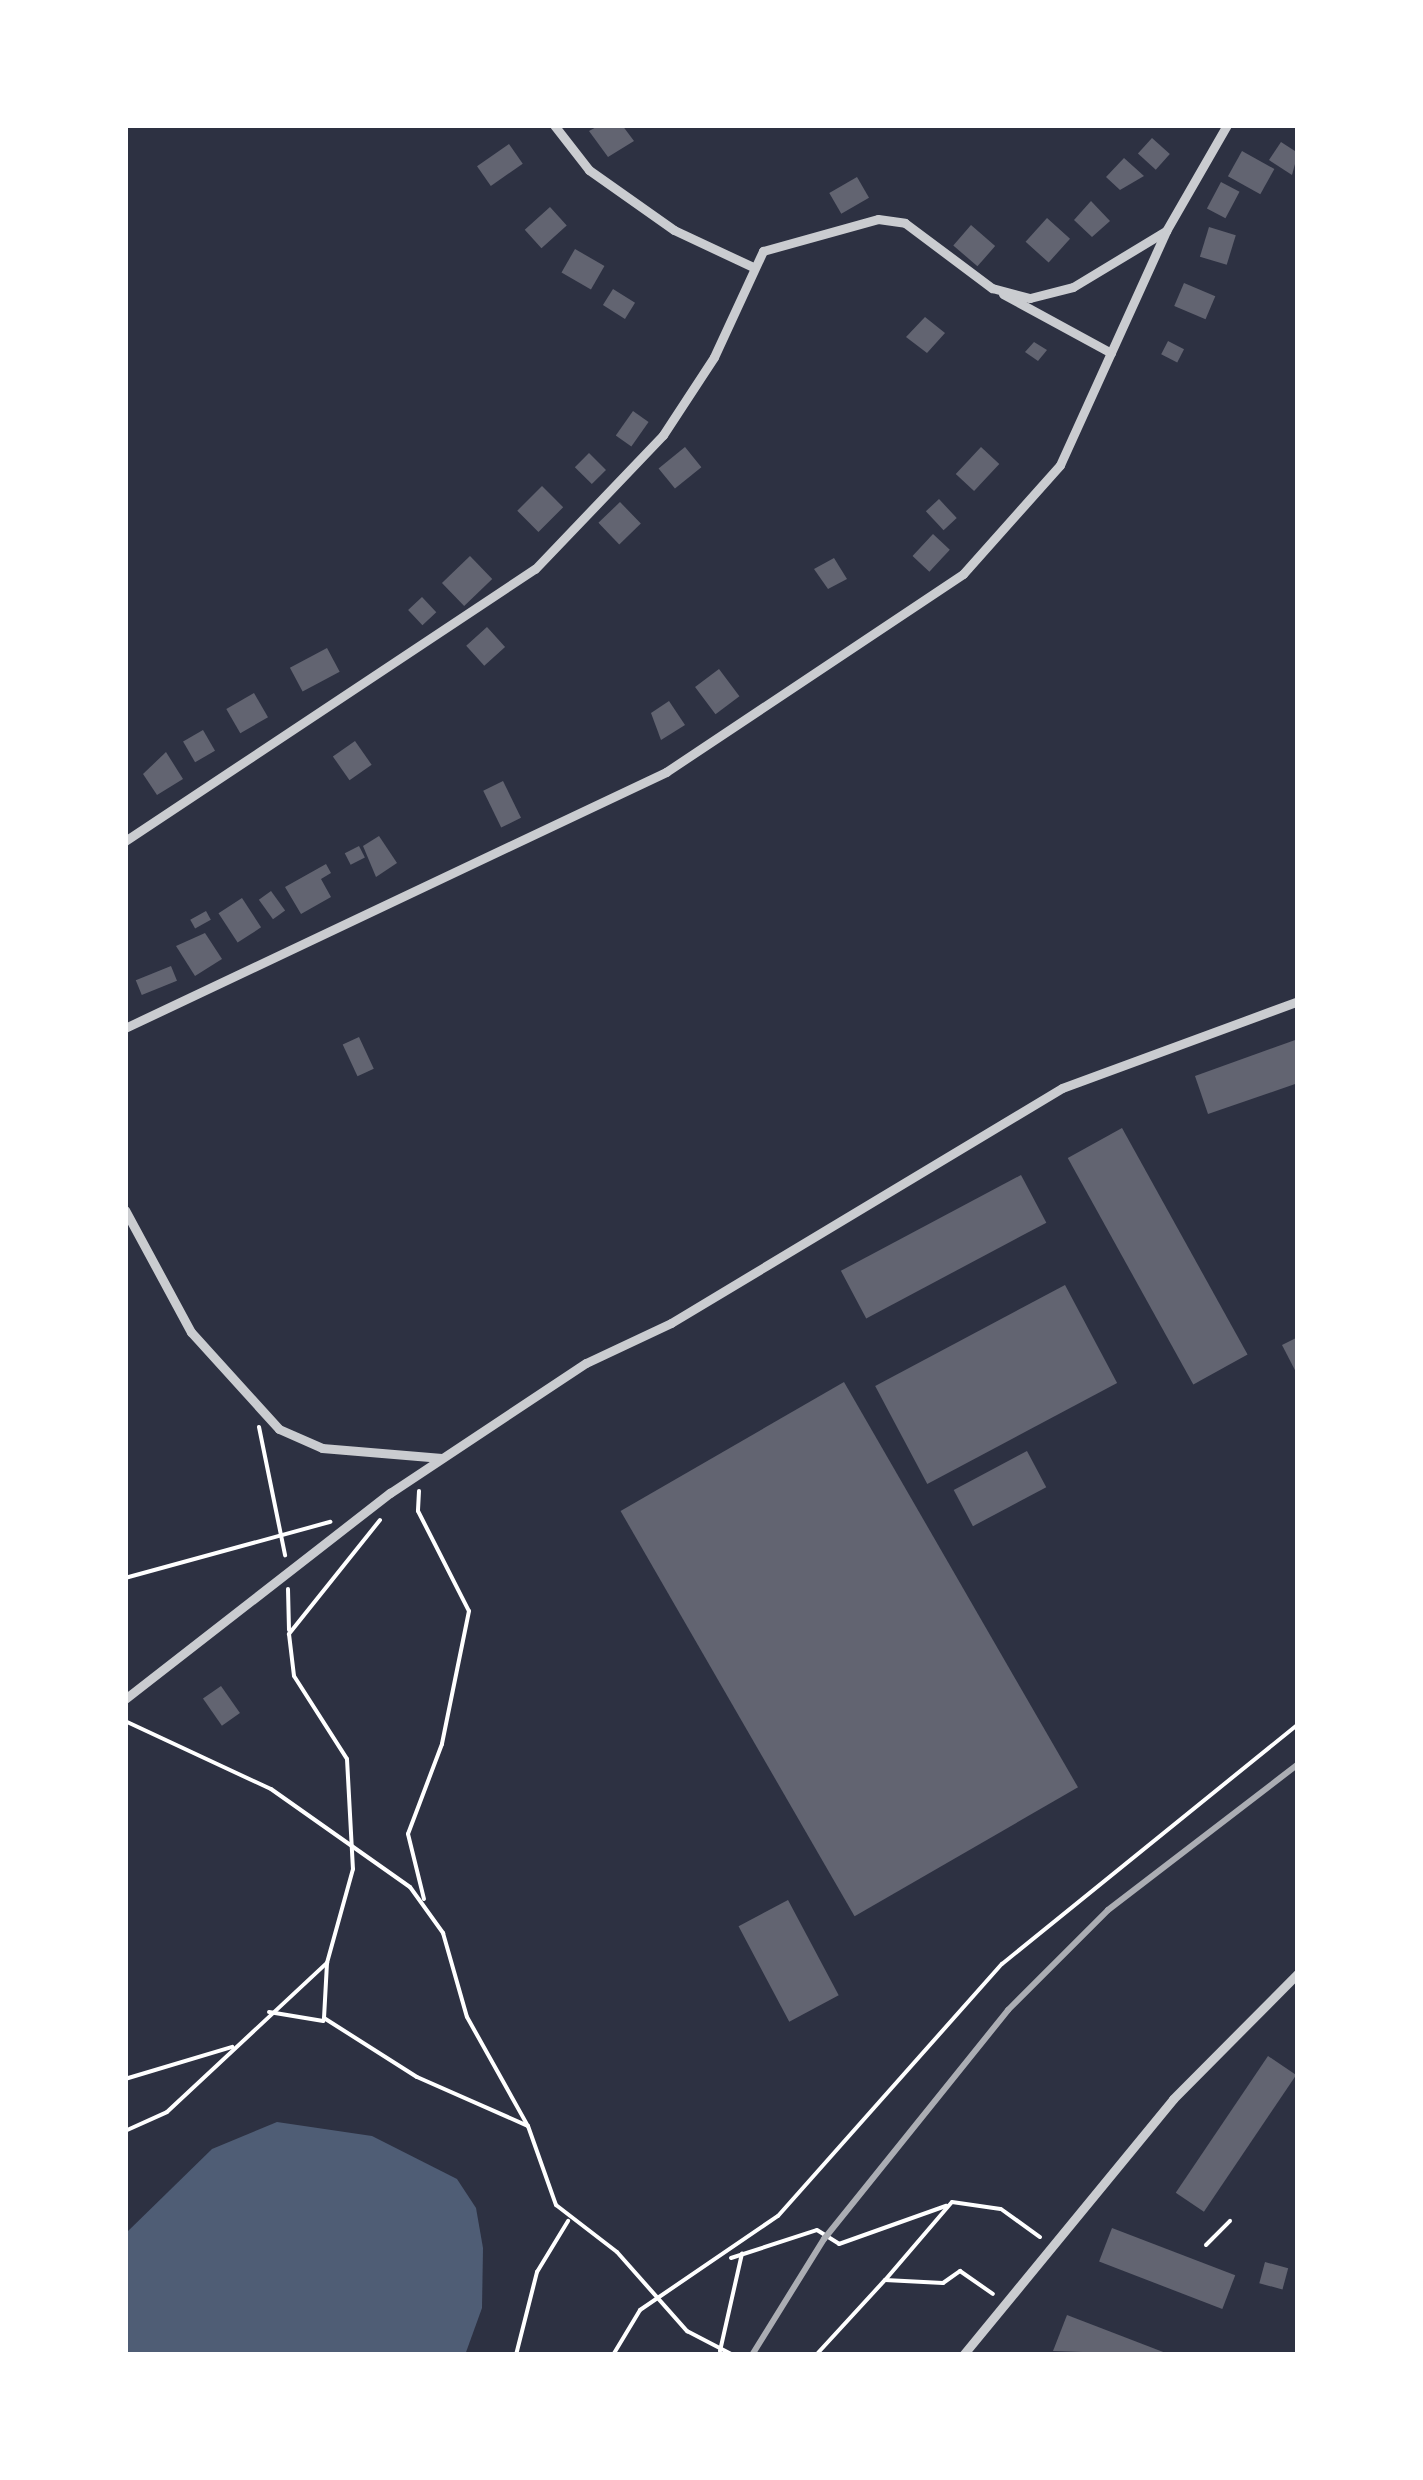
<!DOCTYPE html>
<style>
body{margin:0}
#map{position:relative;width:1423px;height:2480px;overflow:hidden;background:#2d3142;font-family:"PT Sans",sans-serif}
div>[style]{position:absolute}
.water>*{inset:0;background:#4f5d75}
.building>*{inset:0;background:#626471;transform-origin:0 0}
.path>*{height:4px;margin:-2px;padding:0 2px;transform-origin:2px;border-radius:2px;background:#fff}
.minor>*{height:9px;margin:-4.5px;padding:0 4.5px;transform-origin:4.5px;border-radius:4.5px;background:#caccd0}
.rail>*{height:6px;margin:-3px;padding:0 3px;transform-origin:3px;border-radius:3px;background:#abadb3}
span{translate:-50% -50%;white-space:nowrap;text-align:center;line-height:1.15;-webkit-text-stroke:10px #fff;paint-order:stroke}
.frame{position:absolute;inset:0;border:128px solid #fff;pointer-events:none}
</style>
<div id="map">
<div class="water">
<i style="clip-path:polygon(277px 2122px,372px 2136px,457px 2179px,476px 2208px,483px 2248px,482px 2308px,465px 2355px,125px 2355px,125px 2234px,212px 2149px)"></i>
</div>
<div class="building">
<i style="clip-path:polygon(600px 125px,622px 125px,634px 141px,608px 157px,589px 131px)"></i>
<i style="left:1152px;top:138px;width:24px;height:21px;rotate:42deg"></i>
<i style="clip-path:polygon(1281px 142px,1298px 153px,1292px 175px,1269px 160px)"></i>
<i style="left:509px;top:144px;width:24px;height:39px;rotate:55deg"></i>
<i style="left:1242px;top:151px;width:37px;height:29px;rotate:29deg"></i>
<i style="clip-path:polygon(1124px 158px,1144px 176px,1120px 190px,1106px 177px)"></i>
<i style="left:857px;top:177px;width:24px;height:32px;rotate:60deg"></i>
<i style="left:1221px;top:182px;width:21px;height:30px;rotate:28deg"></i>
<i style="clip-path:polygon(1091px 201px,1110px 221px,1092px 237px,1074px 220px)"></i>
<i style="left:550px;top:207px;width:25px;height:34px;rotate:48deg"></i>
<i style="left:1047px;top:218px;width:31px;height:32px;rotate:42deg"></i>
<i style="left:971px;top:225px;width:32px;height:27px;rotate:41deg"></i>
<i style="left:1209px;top:227px;width:28px;height:31px;rotate:17deg"></i>
<i style="left:575px;top:249px;width:34px;height:27px;rotate:30deg"></i>
<i style="left:1184px;top:283px;width:34px;height:25px;rotate:23deg"></i>
<i style="left:613px;top:289px;width:26px;height:19px;rotate:32deg"></i>
<i style="clip-path:polygon(925px 317px,945px 333px,927px 353px,906px 337px)"></i>
<i style="left:1168px;top:341px;width:18px;height:15px;rotate:27deg"></i>
<i style="clip-path:polygon(1034px 342px,1047px 350px,1038px 361px,1025px 352px)"></i>
<i style="left:633px;top:411px;width:19px;height:30px;rotate:35deg"></i>
<i style="left:685px;top:447px;width:26px;height:34px;rotate:51deg"></i>
<i style="left:981px;top:447px;width:25px;height:37px;rotate:43deg"></i>
<i style="left:589px;top:453px;width:24px;height:20px;rotate:45deg"></i>
<i style="left:542px;top:486px;width:30px;height:35px;rotate:45deg"></i>
<i style="left:939px;top:499px;width:26px;height:18px;rotate:47deg"></i>
<i style="left:620px;top:502px;width:30px;height:30px;rotate:46deg"></i>
<i style="left:933px;top:534px;width:23px;height:30px;rotate:43deg"></i>
<i style="left:470px;top:556px;width:32px;height:39px;rotate:46deg"></i>
<i style="clip-path:polygon(834px 558px,847px 579px,828px 589px,814px 569px)"></i>
<i style="left:422px;top:597px;width:21px;height:19px;rotate:47deg"></i>
<i style="left:487px;top:627px;width:27px;height:28px;rotate:48deg"></i>
<i style="left:327px;top:648px;width:27px;height:42px;rotate:62deg"></i>
<i style="left:719px;top:669px;width:34px;height:30px;rotate:53deg"></i>
<i style="left:254px;top:693px;width:28px;height:32px;rotate:60deg"></i>
<i style="clip-path:polygon(669px 701px,685px 725px,661px 740px,651px 713px)"></i>
<i style="left:203px;top:730px;width:24px;height:23px;rotate:60deg"></i>
<i style="left:355px;top:741px;width:29px;height:27px;rotate:55deg"></i>
<i style="clip-path:polygon(166px 752px,183px 779px,157px 795px,143px 774px)"></i>
<i style="left:503px;top:781px;width:41px;height:22px;rotate:64deg"></i>
<i style="clip-path:polygon(379px 836px,397px 863px,376px 877px,363px 846px)"></i>
<i style="left:359px;top:846px;width:13px;height:16px;rotate:63deg"></i>
<i style="clip-path:polygon(326px 864px,331px 873px,321px 879px,331px 897px,301px 914px,285px 887px)"></i>
<i style="left:271px;top:891px;width:24px;height:15px;rotate:54deg"></i>
<i style="left:242px;top:898px;width:35px;height:28px;rotate:57deg"></i>
<i style="left:206px;top:911px;width:10px;height:18px;rotate:61deg"></i>
<i style="clip-path:polygon(205px 933px,222px 959px,195px 976px,176px 946px)"></i>
<i style="left:171px;top:966px;width:16px;height:38px;rotate:68deg"></i>
<i style="left:359px;top:1037px;width:35px;height:18px;rotate:65deg"></i>
<i style="clip-path:polygon(1298px 1039px,1298px 1083px,1208px 1114px,1195px 1076px)"></i>
<i style="left:1122px;top:1128px;width:259px;height:62px;rotate:61deg"></i>
<i style="left:1021px;top:1175px;width:54px;height:204px;rotate:62deg"></i>
<i style="left:1065px;top:1285px;width:111px;height:215px;rotate:62deg"></i>
<i style="clip-path:polygon(1298px 1337px,1298px 1376px,1282px 1345px)"></i>
<i style="left:844px;top:1382px;width:468px;height:258px;rotate:60deg"></i>
<i style="left:1027px;top:1451px;width:41px;height:83px;rotate:62deg"></i>
<i style="left:221px;top:1686px;width:33px;height:22px;rotate:55deg"></i>
<i style="left:788px;top:1900px;width:108px;height:56px;rotate:62deg"></i>
<i style="left:1268px;top:2056px;width:34px;height:165px;rotate:34deg"></i>
<i style="left:1112px;top:2228px;width:132px;height:36px;rotate:21deg"></i>
<i style="left:1265px;top:2262px;width:24px;height:22px;rotate:15deg"></i>
<i style="clip-path:polygon(1067px 2315px,1171px 2355px,1053px 2351px)"></i>
</div>
<div class="path">
<i style="left:259px;top:1427px;width:131px;rotate:78.5deg"></i>
<i style="left:419px;top:1491px;width:20px;rotate:93deg"></i>
<i style="left:418px;top:1511px;width:112px;rotate:63deg"></i>
<i style="left:469px;top:1611px;width:136px;rotate:101.5deg"></i>
<i style="left:442px;top:1744px;width:96px;rotate:110.7deg"></i>
<i style="left:408px;top:1834px;width:67px;rotate:76.2deg"></i>
<i style="left:380px;top:1520px;width:146px;rotate:128.6deg"></i>
<i style="left:289px;top:1634px;width:42px;rotate:83.2deg"></i>
<i style="left:294px;top:1676px;width:98px;rotate:57.4deg"></i>
<i style="left:347px;top:1759px;width:110px;rotate:86.9deg"></i>
<i style="left:353px;top:1869px;width:98px;rotate:105.5deg"></i>
<i style="left:327px;top:1963px;width:55px;rotate:93.1deg"></i>
<i style="left:324px;top:2018px;width:110px;rotate:32.4deg"></i>
<i style="left:417px;top:2077px;width:121px;rotate:23.8deg"></i>
<i style="left:125px;top:1578px;width:213px;rotate:-15.3deg"></i>
<i style="left:288px;top:1589px;width:41px;rotate:88.6deg"></i>
<i style="left:125px;top:1721px;width:161px;rotate:25deg"></i>
<i style="left:271px;top:1789px;width:170px;rotate:35.2deg"></i>
<i style="left:410px;top:1887px;width:57px;rotate:54.3deg"></i>
<i style="left:443px;top:1933px;width:87px;rotate:74.1deg"></i>
<i style="left:467px;top:2017px;width:125px;rotate:60.8deg"></i>
<i style="left:528px;top:2126px;width:84px;rotate:70.5deg"></i>
<i style="left:556px;top:2205px;width:77px;rotate:37.6deg"></i>
<i style="left:617px;top:2252px;width:106px;rotate:48.5deg"></i>
<i style="left:687px;top:2331px;width:52px;rotate:27.6deg"></i>
<i style="left:269px;top:2012px;width:55px;rotate:9.5deg"></i>
<i style="left:125px;top:2079px;width:112px;rotate:-16.7deg"></i>
<i style="left:125px;top:2131px;width:46px;rotate:-24.3deg"></i>
<i style="left:167px;top:2112px;width:219px;rotate:-43deg"></i>
<i style="left:1206px;top:2245px;width:34px;rotate:-45deg"></i>
<i style="left:731px;top:2258px;width:90px;rotate:-18deg"></i>
<i style="left:817px;top:2230px;width:26px;rotate:32deg"></i>
<i style="left:839px;top:2244px;width:114px;rotate:-19.6deg"></i>
<i style="left:886px;top:2279px;width:101px;rotate:-49.4deg"></i>
<i style="left:952px;top:2202px;width:49px;rotate:8.1deg"></i>
<i style="left:1001px;top:2209px;width:48px;rotate:35.7deg"></i>
<i style="left:720px;top:2351px;width:100px;rotate:-77.3deg"></i>
<i style="left:516px;top:2355px;width:86px;rotate:-75.8deg"></i>
<i style="left:537px;top:2272px;width:60px;rotate:-58.7deg"></i>
<i style="left:613px;top:2355px;width:52px;rotate:-59deg"></i>
<i style="left:640px;top:2310px;width:167px;rotate:-34.3deg"></i>
<i style="left:778px;top:2216px;width:337px;rotate:-48.4deg"></i>
<i style="left:1002px;top:1964px;width:381px;rotate:-39deg"></i>
<i style="left:816px;top:2355px;width:102px;rotate:-47.4deg"></i>
<i style="left:885px;top:2280px;width:58px;rotate:3deg"></i>
<i style="left:943px;top:2283px;width:21px;rotate:-35deg"></i>
<i style="left:960px;top:2271px;width:40px;rotate:34.9deg"></i>
</div>
<div class="minor">
<i style="left:554px;top:125px;width:57px;rotate:52.1deg"></i>
<i style="left:589px;top:170px;width:104px;rotate:35.2deg"></i>
<i style="left:674px;top:230px;width:87px;rotate:25.1deg"></i>
<i style="left:1003px;top:294px;width:123px;rotate:28.6deg"></i>
<i style="left:125px;top:841px;width:492px;rotate:-33.6deg"></i>
<i style="left:535px;top:569px;width:185px;rotate:-46.3deg"></i>
<i style="left:663px;top:435px;width:93px;rotate:-56.8deg"></i>
<i style="left:714px;top:357px;width:117px;rotate:-65.2deg"></i>
<i style="left:763px;top:251px;width:119px;rotate:-15.5deg"></i>
<i style="left:878px;top:219px;width:27px;rotate:8deg"></i>
<i style="left:905px;top:223px;width:109px;rotate:36.8deg"></i>
<i style="left:992px;top:288px;width:39px;rotate:15deg"></i>
<i style="left:1030px;top:298px;width:44px;rotate:-14.3deg"></i>
<i style="left:1073px;top:287px;width:109px;rotate:-31.1deg"></i>
<i style="left:125px;top:1028px;width:599px;rotate:-25.32deg"></i>
<i style="left:666px;top:772px;width:357px;rotate:-33.7deg"></i>
<i style="left:963px;top:574px;width:146px;rotate:-48.3deg"></i>
<i style="left:1060px;top:465px;width:257px;rotate:-65.6deg"></i>
<i style="left:1166px;top:231px;width:122px;rotate:-60.1deg"></i>
<i style="left:125px;top:1210px;width:139px;rotate:61.6deg"></i>
<i style="left:191px;top:1332px;width:131px;rotate:47.8deg"></i>
<i style="left:279px;top:1429px;width:47px;rotate:23.8deg"></i>
<i style="left:322px;top:1448px;width:120px;rotate:4.8deg"></i>
<i style="left:125px;top:1699px;width:336px;rotate:-37.9deg"></i>
<i style="left:390px;top:1493px;width:235px;rotate:-33.6deg"></i>
<i style="left:586px;top:1363px;width:94px;rotate:-25.2deg"></i>
<i style="left:671px;top:1323px;width:456px;rotate:-31deg"></i>
<i style="left:1062px;top:1088px;width:252px;rotate:-20.2deg"></i>
<i style="left:963px;top:2355px;width:331px;rotate:-50.6deg"></i>
<i style="left:1173px;top:2099px;width:177px;rotate:-45.2deg"></i>
</div>
<div class="rail">
<i style="left:752px;top:2355px;width:137px;rotate:-58.2deg"></i>
<i style="left:824px;top:2239px;width:294px;rotate:-51.2deg"></i>
<i style="left:1008px;top:2010px;width:141px;rotate:-45deg"></i>
<i style="left:1108px;top:1910px;width:240px;rotate:-37.5deg"></i>
</div>
<div class="frame"></div>
</div>
